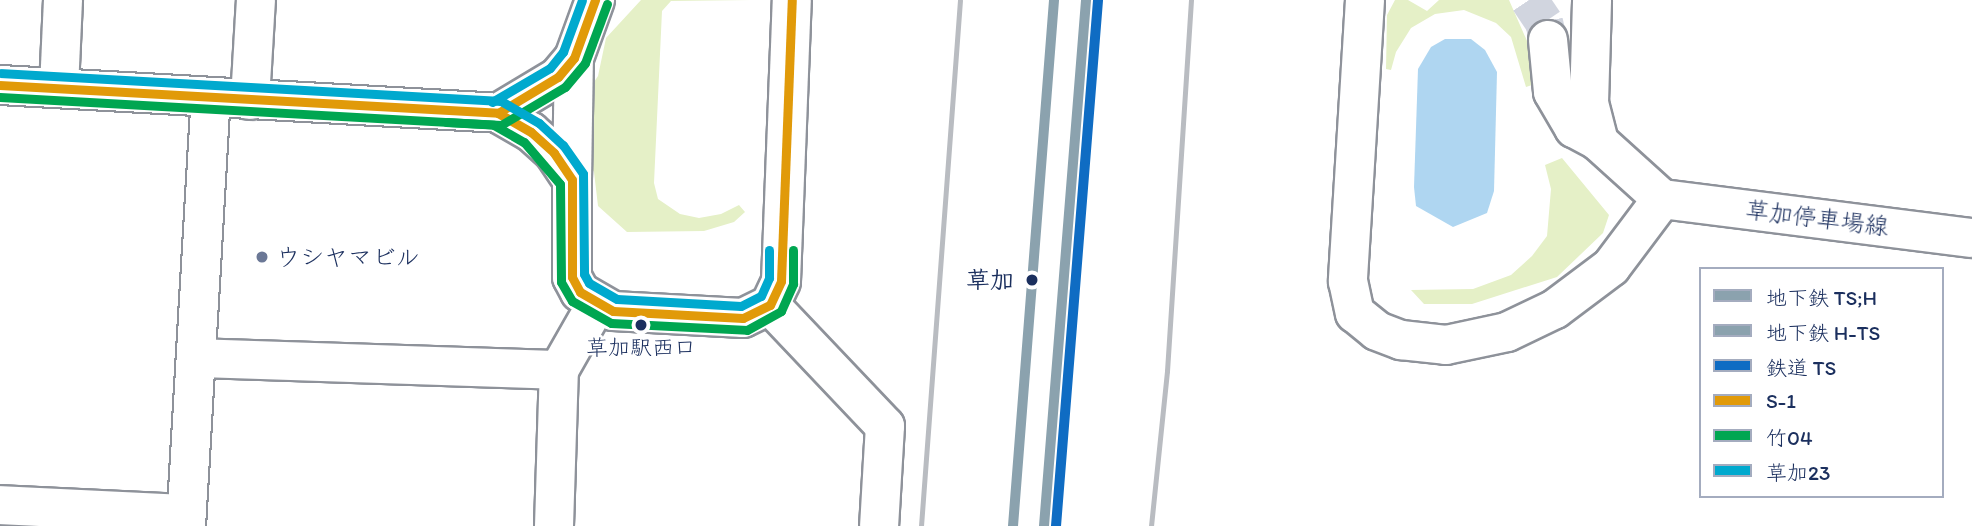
<!DOCTYPE html>
<meta charset="utf-8">
<style>
body{margin:0}
#map{position:relative;width:1972px;height:526px;overflow:hidden;background:#fff;font-family:Itim,"Klee One",sans-serif}
div>[style]{position:absolute}
.green>*{inset:0;background:#e5f0c7}
.water>*{inset:0;background:#afd6f1}
.street-tunnel>*{height:38px;margin-top:-19px;transform-origin:0;background:repeating-linear-gradient(90deg,#d1d5df 0 38px,transparent 0 57px)}
.roads{filter:drop-shadow(2px 0 #8e929a) drop-shadow(-2px 0 #8e929a) drop-shadow(0 2px #8e929a) drop-shadow(0 -2px #8e929a)}
.street>*{height:38px;margin:-19px;padding:0 19px;transform-origin:19px;border-radius:19px;background:#fff}
.secondary>*{height:38px;margin:-19px;padding:0 19px;transform-origin:19px;border-radius:19px;background:#fff}
.rail>*{height:5px;margin:-2.5px;padding:0 2.5px;transform-origin:2.5px;border-radius:2.5px;background:#b9bcc1}
.bus-1>*{height:9px;margin:-4.5px;padding:0 4.5px;transform-origin:4.5px;border-radius:4.5px;background:#e19a09}
.bus-2>*{height:9px;margin:-4.5px;padding:0 4.5px;transform-origin:4.5px;border-radius:4.5px;background:#00a651}
.bus-3>*{height:9px;margin:-4.5px;padding:0 4.5px;transform-origin:4.5px;border-radius:4.5px;background:#00a9ce}
.rail-1>*{height:10px;margin:-5px;padding:0 5px;transform-origin:5px;border-radius:5px;background:#0f6cc3}
.metro-1>*{height:10px;margin:-5px;padding:0 5px;transform-origin:5px;border-radius:5px;background:#8ba2ae}
.metro-2>*{height:10px;margin:-5px;padding:0 5px;transform-origin:5px;border-radius:5px;background:#8ba2ae}
.dots>*{width:19px;height:19px;translate:-50% -50%;box-sizing:border-box;border:4px solid #fff;border-radius:50%}
span{translate:-50% -50%;white-space:nowrap;text-align:center;line-height:1.15;-webkit-text-stroke:5px #fff;paint-order:stroke}
.bus-label{font-size:22px;color:#1b2f5e}
.street-label{font-size:24px;color:#1b2f5e}
.poi-label{font-size:24px;color:#1b2f5e}
.left{translate:0 -50%;text-align:left}
.stop-label{font-size:24px;color:#1b2f5e;font-weight:700}
.right{translate:-100% -50%;text-align:right}
.legend{position:absolute;left:1699px;top:267px;width:245px;height:231px;box-sizing:border-box;background:#fff;border:2px solid #a4acbf;margin:0;padding:9px 12px;list-style:none;font-size:21px;color:#1b2f5e}
.legend li{display:flex;align-items:center;gap:14px;height:35px}
.legend b{width:35px;border:2px solid #a4acbf}
</style>
<div id="map">
<div class="green">
<i style="clip-path:polygon(641px 0,751px 0,671px 1px,662px 11px,654px 183px,658px 199px,680px 214px,699px 218px,721px 214px,739px 205px,745px 212px,734px 222px,704px 231px,627px 232px,598px 206px,594px 172px,585px 157px,590px 88px,598px 76px,606px 38px)"></i>
<i style="clip-path:polygon(1395px 0,1408px 0,1427px 11px,1439px 0,1509px 0,1531px 50px,1532px 85px,1526px 87px,1511px 37px,1496px 23px,1464px 10px,1435px 14px,1411px 28px,1396px 52px,1391px 70px,1386px 69px,1387px 15px)"></i>
<i style="clip-path:polygon(1562px 158px,1609px 215px,1603px 233px,1557px 277px,1472px 304px,1424px 304px,1411px 290px,1473px 289px,1511px 275px,1532px 256px,1547px 236px,1551px 189px,1545px 165px)"></i>
</div>
<div class="water">
<i style="clip-path:polygon(1445px 39px,1471px 39px,1485px 50px,1497px 72px,1494px 191px,1487px 213px,1453px 227px,1416px 206px,1414px 187px,1418px 69px,1431px 47px)"></i>
</div>
<div class="street-tunnel">
<i style="left:1529px;top:0;width:27px;rotate:56deg"></i>
<i style="left:1544px;top:22px;width:18px;rotate:77deg"></i>
</div>
<div class="roads">
<div class="street">
<i style="left:1365px;top:0;width:282px;rotate:93.5deg"></i>
<i style="left:1348px;top:281px;width:33px;rotate:78deg"></i>
<i style="left:1355px;top:313px;width:28px;rotate:39deg"></i>
<i style="left:1377px;top:331px;width:26px;rotate:21deg"></i>
<i style="left:1401px;top:340px;width:45px;rotate:6.3deg"></i>
<i style="left:1446px;top:345px;width:62px;rotate:-12deg"></i>
<i style="left:1507px;top:332px;width:53px;rotate:-25.6deg"></i>
<i style="left:1555px;top:309px;width:70px;rotate:-36.9deg"></i>
<i style="left:1611px;top:267px;width:85px;rotate:-53.1deg"></i>
<i style="left:1662px;top:199px;width:85px;rotate:-137.9deg"></i>
<i style="left:1599px;top:142px;width:40px;rotate:-104.4deg"></i>
<i style="left:1589px;top:103px;width:103px;rotate:-88.3deg"></i>
<i style="left:1548px;top:40px;width:52px;rotate:84.5deg"></i>
<i style="left:1553px;top:92px;width:42px;rotate:59.7deg"></i>
<i style="left:1574px;top:128px;width:27px;rotate:28deg"></i>
<i style="left:59px;top:88px;width:88px;rotate:-87.4deg"></i>
<i style="left:250px;top:100px;width:100px;rotate:-86.6deg"></i>
<i style="left:572px;top:180px;width:122px;rotate:-89.1deg"></i>
<i style="left:770px;top:305px;width:167px;rotate:46.5deg"></i>
<i style="left:885px;top:426px;width:100px;rotate:93.4deg"></i>
<i style="left:197px;top:358px;width:362px;rotate:1.9deg"></i>
<i style="left:0;top:505px;width:186px;rotate:2.8deg"></i>
<i style="left:186px;top:526px;width:429px;rotate:-86.7deg"></i>
<i style="left:554px;top:526px;width:156px;rotate:-88.2deg"></i>
<i style="left:559px;top:370px;width:75px;rotate:-60.4deg"></i>
</div>
<div class="secondary">
<i style="left:0;top:85px;width:499px;rotate:3.2deg"></i>
<i style="left:498px;top:113px;width:38px;rotate:30deg"></i>
<i style="left:531px;top:132px;width:31px;rotate:42deg"></i>
<i style="left:554px;top:153px;width:32px;rotate:56deg"></i>
<i style="left:572px;top:180px;width:97px;rotate:90deg"></i>
<i style="left:572px;top:277px;width:17px;rotate:62deg"></i>
<i style="left:580px;top:292px;width:38px;rotate:30deg"></i>
<i style="left:613px;top:311px;width:130px;rotate:3.1deg"></i>
<i style="left:743px;top:318px;width:30px;rotate:-26deg"></i>
<i style="left:770px;top:305px;width:26px;rotate:-65deg"></i>
<i style="left:781px;top:281px;width:281px;rotate:-87.8deg"></i>
<i style="left:498px;top:113px;width:70px;rotate:-31deg"></i>
<i style="left:558px;top:77px;width:25px;rotate:-50deg"></i>
<i style="left:574px;top:58px;width:62px;rotate:-70.1deg"></i>
<i style="left:1662px;top:199px;width:312px;rotate:7.2deg"></i>
</div>
</div>
<div class="rail">
<i style="left:921px;top:526px;width:527px;rotate:-85.76deg"></i>
<i style="left:1151px;top:526px;width:156px;rotate:-84.1deg"></i>
<i style="left:1167px;top:371px;width:372px;rotate:-86.3deg"></i>
</div>
<div class="bus-1">
<i style="left:0;top:85px;width:499px;rotate:3.2deg"></i>
<i style="left:498px;top:113px;width:38px;rotate:30deg"></i>
<i style="left:531px;top:132px;width:31px;rotate:42deg"></i>
<i style="left:554px;top:153px;width:32px;rotate:56deg"></i>
<i style="left:572px;top:180px;width:97px;rotate:90deg"></i>
<i style="left:572px;top:277px;width:17px;rotate:62deg"></i>
<i style="left:580px;top:292px;width:38px;rotate:30deg"></i>
<i style="left:613px;top:311px;width:130px;rotate:3.1deg"></i>
<i style="left:743px;top:318px;width:30px;rotate:-26deg"></i>
<i style="left:770px;top:305px;width:26px;rotate:-65deg"></i>
<i style="left:781px;top:281px;width:281px;rotate:-87.8deg"></i>
<i style="left:498px;top:113px;width:70px;rotate:-31deg"></i>
<i style="left:558px;top:77px;width:25px;rotate:-50deg"></i>
<i style="left:574px;top:58px;width:62px;rotate:-70.1deg"></i>
</div>
<div class="bus-2">
<i style="left:0;top:97px;width:495px;rotate:3.2deg"></i>
<i style="left:494px;top:125px;width:34px;rotate:30deg"></i>
<i style="left:524px;top:142px;width:55px;rotate:49.4deg"></i>
<i style="left:560px;top:184px;width:98px;rotate:89.4deg"></i>
<i style="left:561px;top:282px;width:22px;rotate:60deg"></i>
<i style="left:572px;top:301px;width:45px;rotate:29.4deg"></i>
<i style="left:611px;top:323px;width:136px;rotate:2.9deg"></i>
<i style="left:747px;top:330px;width:39px;rotate:-29deg"></i>
<i style="left:781px;top:311px;width:30px;rotate:-66deg"></i>
<i style="left:793px;top:284px;width:34px;rotate:-90deg"></i>
<i style="left:446px;top:122px;width:55px;rotate:3.1deg"></i>
<i style="left:501px;top:125px;width:74px;rotate:-30.7deg"></i>
<i style="left:565px;top:87px;width:31px;rotate:-50deg"></i>
<i style="left:585px;top:63px;width:63px;rotate:-69.6deg"></i>
</div>
<div class="bus-3">
<i style="left:1px;top:73px;width:501px;rotate:3.21deg"></i>
<i style="left:501px;top:101px;width:44px;rotate:30.1deg"></i>
<i style="left:539px;top:123px;width:33px;rotate:43deg"></i>
<i style="left:563px;top:145px;width:35px;rotate:55deg"></i>
<i style="left:583px;top:174px;width:100px;rotate:89.4deg"></i>
<i style="left:584px;top:274px;width:10px;rotate:61deg"></i>
<i style="left:589px;top:283px;width:32px;rotate:30deg"></i>
<i style="left:617px;top:299px;width:124px;rotate:3.2deg"></i>
<i style="left:741px;top:306px;width:22px;rotate:-27deg"></i>
<i style="left:761px;top:296px;width:20px;rotate:-66deg"></i>
<i style="left:769px;top:278px;width:28px;rotate:-90deg"></i>
<i style="left:492px;top:102px;width:67px;rotate:-30.4deg"></i>
<i style="left:550px;top:68px;width:21px;rotate:-51deg"></i>
<i style="left:563px;top:52px;width:55px;rotate:-69.9deg"></i>
</div>
<div class="rail-1">
<i style="left:1056px;top:526px;width:527px;rotate:-85.43deg"></i>
</div>
<div class="metro-1">
<i style="left:1044px;top:526px;width:528px;rotate:-85.43deg"></i>
</div>
<div class="metro-2">
<i style="left:1013px;top:526px;width:528px;rotate:-85.54deg"></i>
</div>
<div class="dots">
<i style="left:262px;top:257px;background:#6b7896"></i>
<i style="left:1032px;top:280px;background:#1b2f5e"></i>
<i style="left:641px;top:325px;background:#1b2f5e"></i>
</div>
<div class="bus-label">
<span style="left:641px;top:348px">草加駅西口</span>
</div>
<div class="street-label">
<span style="left:1817px;top:218px;rotate:7deg">草加停車場線</span>
</div>
<div class="poi-label">
<span class="left" style="left:276px;top:257px">ウシヤマビル</span>
</div>
<div class="stop-label">
<span class="right" style="left:1014px;top:280px">草加</span>
</div>
<ul class="legend">
<li><b style="height:9px;background:#8ba2ae"></b>地下鉄 TS;H</li>
<li><b style="height:9px;background:#8ba2ae"></b>地下鉄 H-TS</li>
<li><b style="height:9px;background:#0f6cc3"></b>鉄道 TS</li>
<li><b style="height:9px;background:#e19a09"></b>S-1</li>
<li><b style="height:9px;background:#00a651"></b>竹04</li>
<li><b style="height:9px;background:#00a9ce"></b>草加23</li>
</ul>
</div>
